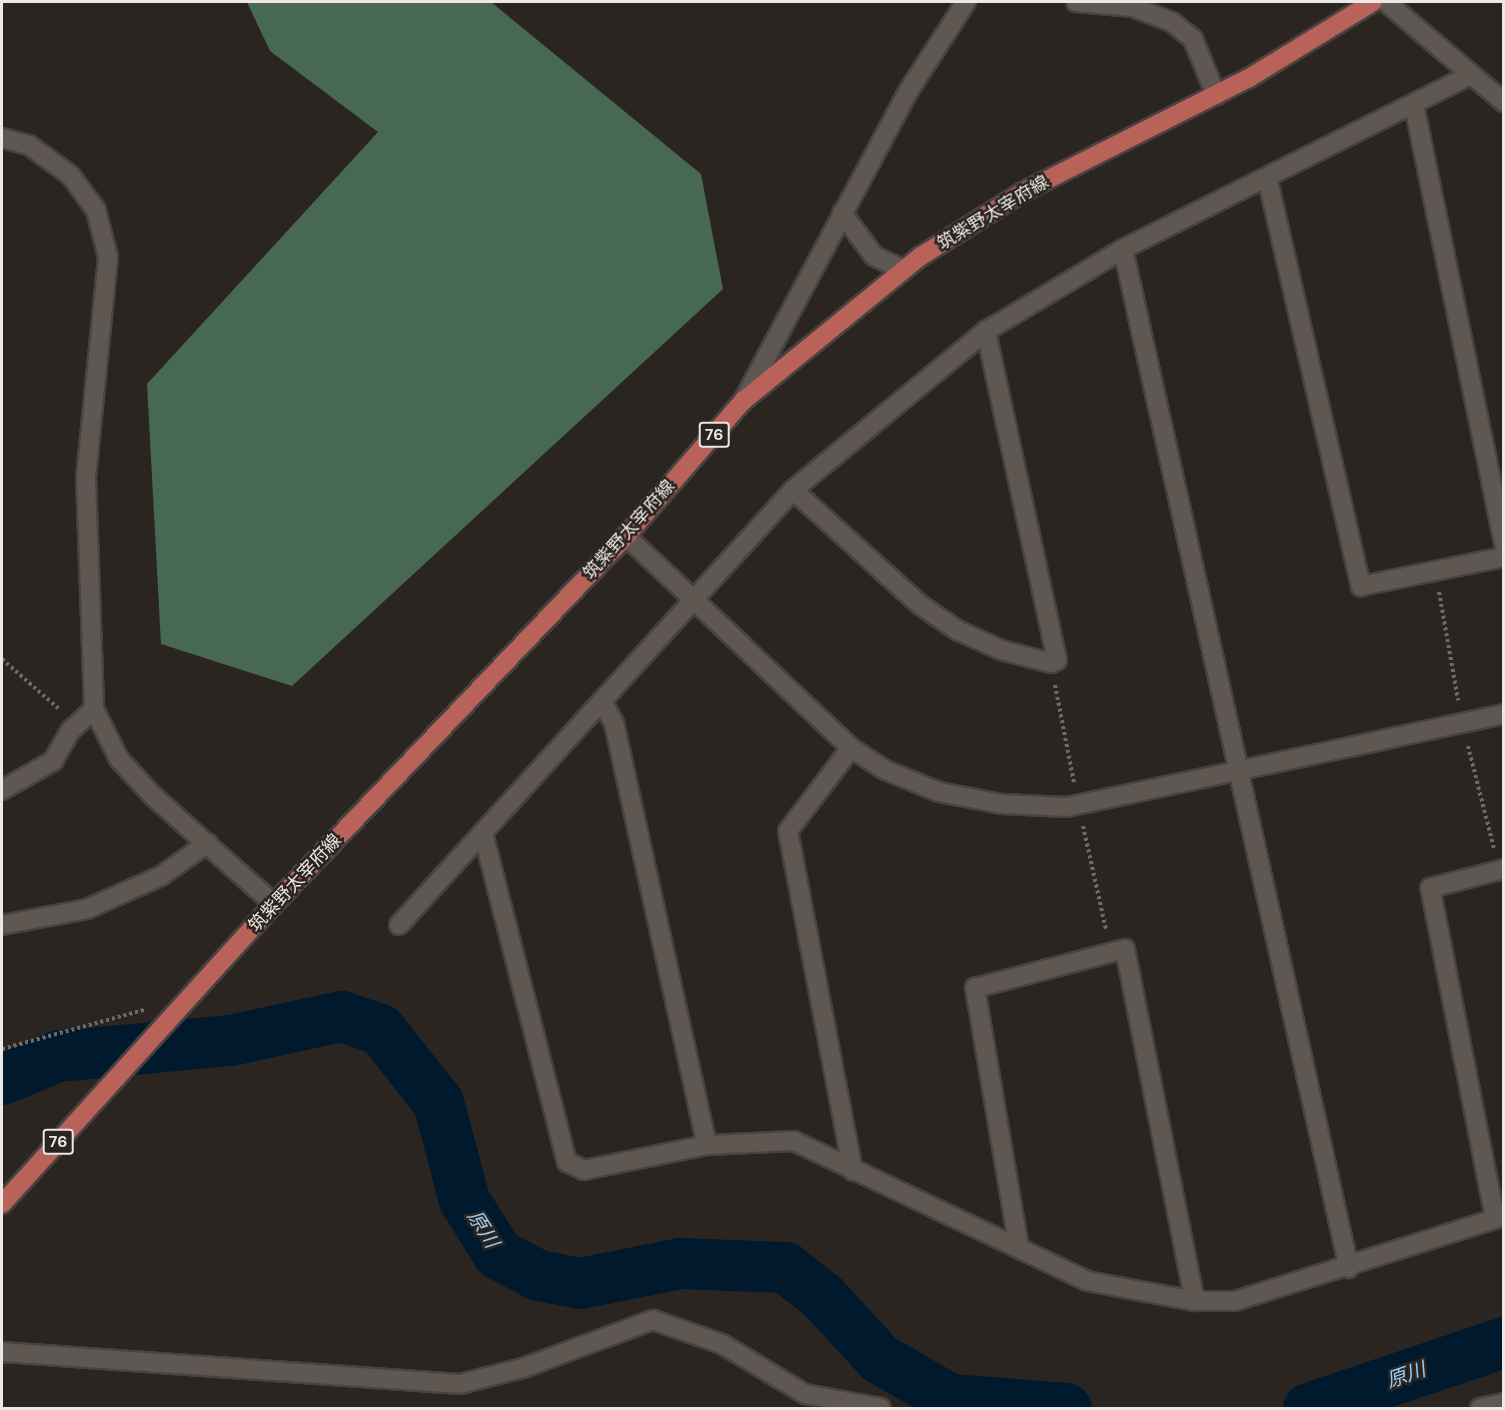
<!DOCTYPE html>
<meta charset="utf-8">
<style>
body{margin:0}
#map{position:relative;width:1505px;height:1410px;overflow:hidden;background:#2b2521;font-family:"DM Sans","Noto Sans JP",sans-serif}
div>[style]{position:absolute}
.forest>*{inset:0;background:#476851}
.river>*{height:51px;margin:-25.5px;padding:0 25.5px;transform-origin:25.5px;border-radius:25.5px;background:#00192d}
.path>*{height:4px;margin-top:-2px;transform-origin:0;background:repeating-linear-gradient(90deg,#6f6a66 0 3px,transparent 0 6px)}
.roads{filter:drop-shadow(2px 0 #484240) drop-shadow(-2px 0 #484240) drop-shadow(0 2px #484240) drop-shadow(0 -2px #484240)}
.minor>*{height:18px;margin:-9px;padding:0 9px;transform-origin:9px;border-radius:9px;background:#5e5752}
.tertiary>*{height:18px;margin:-9px;padding:0 9px;transform-origin:9px;border-radius:9px;background:#5e5752}
.primary>*{height:18px;margin:-9px;padding:0 9px;transform-origin:9px;border-radius:9px;background:#b9625a}
span{translate:-50% -50%;white-space:nowrap;text-align:center;line-height:1.15;-webkit-text-stroke:5px #2b2521;paint-order:stroke}
.shield-label span{padding:2px 4px;background:#2b2521;border:2px solid;border-radius:4px;-webkit-text-stroke-width:0}
.shield-label{font-size:16px;color:#ede8e6;font-weight:700}
.street-label{font-size:18px;color:#ede8e6}
.water-label{font-size:20px;color:#98ccf8;font-style:italic}
.frame{position:absolute;inset:0;border:3px solid #ede8e6;pointer-events:none}
</style>
<div id="map">
<div class="forest">
<i style="clip-path:polygon(247px 2px,491px 2px,701px 174px,723px 289px,292px 686px,161px 644px,147px 384px,378px 132px,270px 51px)"></i>
</div>
<div class="river">
<i style="left:2px;top:1079px;width:60px;rotate:-22.7deg"></i>
<i style="left:57px;top:1056px;width:174px;rotate:-5.3deg"></i>
<i style="left:230px;top:1040px;width:114px;rotate:-12.2deg"></i>
<i style="left:341px;top:1016px;width:41px;rotate:18.4deg"></i>
<i style="left:380px;top:1029px;width:93px;rotate:51.5deg"></i>
<i style="left:438px;top:1102px;width:101px;rotate:75.1deg"></i>
<i style="left:464px;top:1200px;width:64px;rotate:57.8deg"></i>
<i style="left:498px;top:1254px;width:45px;rotate:27.7deg"></i>
<i style="left:538px;top:1275px;width:43px;rotate:10.8deg"></i>
<i style="left:580px;top:1283px;width:102px;rotate:-11.3deg"></i>
<i style="left:680px;top:1263px;width:105px;rotate:2.2deg"></i>
<i style="left:785px;top:1267px;width:47px;rotate:38.1deg"></i>
<i style="left:822px;top:1296px;width:84px;rotate:47.4deg"></i>
<i style="left:879px;top:1358px;width:82px;rotate:30deg"></i>
<i style="left:950px;top:1399px;width:116px;rotate:4.4deg"></i>
<i style="left:1308px;top:1408px;width:207px;rotate:-18.6deg"></i>
</div>
<div class="path">
<i style="left:1439px;top:592px;width:110px;rotate:80deg"></i>
<i style="left:2px;top:659px;width:77px;rotate:41.3deg"></i>
<i style="left:1055px;top:685px;width:100px;rotate:79deg"></i>
<i style="left:1468px;top:746px;width:106px;rotate:75.8deg"></i>
<i style="left:1083px;top:826px;width:107px;rotate:77.5deg"></i>
<i style="left:2px;top:1049px;width:150px;rotate:-15.4deg"></i>
</div>
<div class="roads">
<div class="minor">
<i style="left:1076px;top:2px;width:57px;rotate:5deg"></i>
<i style="left:1133px;top:7px;width:42px;rotate:21deg"></i>
<i style="left:1172px;top:22px;width:27px;rotate:39deg"></i>
<i style="left:1193px;top:39px;width:61px;rotate:67.7deg"></i>
<i style="left:1386px;top:2px;width:155px;rotate:40.3deg"></i>
<i style="left:1414px;top:105px;width:449px;rotate:78.4deg"></i>
<i style="left:1268px;top:181px;width:416px;rotate:77.1deg"></i>
<i style="left:1361px;top:586px;width:146px;rotate:-11.5deg"></i>
<i style="left:842px;top:213px;width:54px;rotate:53.3deg"></i>
<i style="left:874px;top:256px;width:33px;rotate:25deg"></i>
<i style="left:1123px;top:249px;width:1044px;rotate:77.5deg"></i>
<i style="left:743px;top:401px;width:353px;rotate:-61.9deg"></i>
<i style="left:909px;top:90px;width:105px;rotate:-57.1deg"></i>
<i style="left:793px;top:490px;width:170px;rotate:42.1deg"></i>
<i style="left:919px;top:604px;width:46px;rotate:34.4deg"></i>
<i style="left:957px;top:630px;width:48px;rotate:24.4deg"></i>
<i style="left:1001px;top:650px;width:52px;rotate:14.6deg"></i>
<i style="left:1051px;top:663px;width:7px;rotate:-27deg"></i>
<i style="left:1057px;top:660px;width:337px;rotate:-102.2deg"></i>
<i style="left:602px;top:702px;width:24px;rotate:60deg"></i>
<i style="left:614px;top:723px;width:432px;rotate:77.6deg"></i>
<i style="left:851px;top:748px;width:104px;rotate:127.2deg"></i>
<i style="left:788px;top:831px;width:346px;rotate:79.2deg"></i>
<i style="left:2px;top:790px;width:59px;rotate:-29.6deg"></i>
<i style="left:53px;top:761px;width:36px;rotate:-60deg"></i>
<i style="left:71px;top:730px;width:31px;rotate:-42deg"></i>
<i style="left:483px;top:833px;width:340px;rotate:75.7deg"></i>
<i style="left:567px;top:1162px;width:19px;rotate:25deg"></i>
<i style="left:584px;top:1170px;width:126px;rotate:-11.5deg"></i>
<i style="left:707px;top:1145px;width:87px;rotate:-2.6deg"></i>
<i style="left:794px;top:1141px;width:325px;rotate:25.5deg"></i>
<i style="left:1087px;top:1281px;width:110px;rotate:10.5deg"></i>
<i style="left:1195px;top:1301px;width:40px"></i>
<i style="left:1235px;top:1301px;width:282px;rotate:-17.5deg"></i>
<i style="left:2px;top:925px;width:86px;rotate:-10.7deg"></i>
<i style="left:87px;top:909px;width:81px;rotate:-24deg"></i>
<i style="left:161px;top:876px;width:57px;rotate:-35.1deg"></i>
<i style="left:399px;top:925px;width:587px;rotate:-47.83deg"></i>
<i style="left:793px;top:490px;width:250px;rotate:-39.5deg"></i>
<i style="left:986px;top:331px;width:160px;rotate:-30.9deg"></i>
<i style="left:1123px;top:249px;width:388px;rotate:-26.6deg"></i>
<i style="left:1495px;top:1218px;width:336px;rotate:-101.1deg"></i>
<i style="left:1430px;top:888px;width:76px;rotate:-14.4deg"></i>
<i style="left:1019px;top:1248px;width:264px;rotate:-99.6deg"></i>
<i style="left:975px;top:988px;width:155px;rotate:-14.6deg"></i>
<i style="left:1125px;top:949px;width:359px;rotate:78.8deg"></i>
<i style="left:2px;top:1352px;width:459px;rotate:4deg"></i>
<i style="left:460px;top:1384px;width:65px;rotate:-14.3deg"></i>
<i style="left:523px;top:1368px;width:139px;rotate:-20.3deg"></i>
<i style="left:653px;top:1320px;width:73px;rotate:19.2deg"></i>
<i style="left:722px;top:1344px;width:97px;rotate:31.1deg"></i>
<i style="left:805px;top:1394px;width:77px;rotate:10.4deg"></i>
<i style="left:1480px;top:1408px;width:25px;rotate:-12deg"></i>
</div>
<div class="tertiary">
<i style="left:2px;top:138px;width:28px;rotate:15deg"></i>
<i style="left:29px;top:145px;width:52px;rotate:36.4deg"></i>
<i style="left:71px;top:176px;width:42px;rotate:53.7deg"></i>
<i style="left:96px;top:210px;width:49px;rotate:75.7deg"></i>
<i style="left:108px;top:257px;width:221px;rotate:95.7deg"></i>
<i style="left:86px;top:477px;width:232px;rotate:88deg"></i>
<i style="left:94px;top:709px;width:56px;rotate:63.4deg"></i>
<i style="left:119px;top:759px;width:49px;rotate:47.5deg"></i>
<i style="left:152px;top:795px;width:164px;rotate:41.8deg"></i>
<i style="left:626px;top:536px;width:309px;rotate:43.3deg"></i>
<i style="left:851px;top:748px;width:40px;rotate:32.9deg"></i>
<i style="left:885px;top:770px;width:58px;rotate:22.2deg"></i>
<i style="left:939px;top:792px;width:64px;rotate:10.8deg"></i>
<i style="left:1002px;top:804px;width:65px;rotate:2.6deg"></i>
<i style="left:1067px;top:807px;width:447px;rotate:-12deg"></i>
</div>
<div class="primary">
<i style="left:2px;top:1204px;width:405px;rotate:-47.8deg"></i>
<i style="left:274px;top:904px;width:509px;rotate:-46.27deg"></i>
<i style="left:626px;top:536px;width:179px;rotate:-49.1deg"></i>
<i style="left:743px;top:401px;width:230px;rotate:-39.2deg"></i>
<i style="left:921px;top:256px;width:120px;rotate:-32.1deg"></i>
<i style="left:1023px;top:192px;width:253px;rotate:-26.8deg"></i>
<i style="left:1249px;top:78px;width:145px;rotate:-31.5deg"></i>
</div>
</div>
<div class="shield-label">
<span style="left:714px;top:435px">76</span>
<span style="left:58px;top:1142px">76</span>
</div>
<div class="street-label">
<span style="left:993px;top:213px;rotate:-31deg">筑紫野太宰府線</span>
<span style="left:629px;top:530px;rotate:-48deg">筑紫野太宰府線</span>
<span style="left:295px;top:883px;rotate:-47deg">筑紫野太宰府線</span>
</div>
<div class="water-label">
<span style="left:483px;top:1229px;rotate:58deg">原川</span>
<span style="left:1406px;top:1375px;rotate:-19deg">原川</span>
</div>
<div class="frame"></div>
</div>
